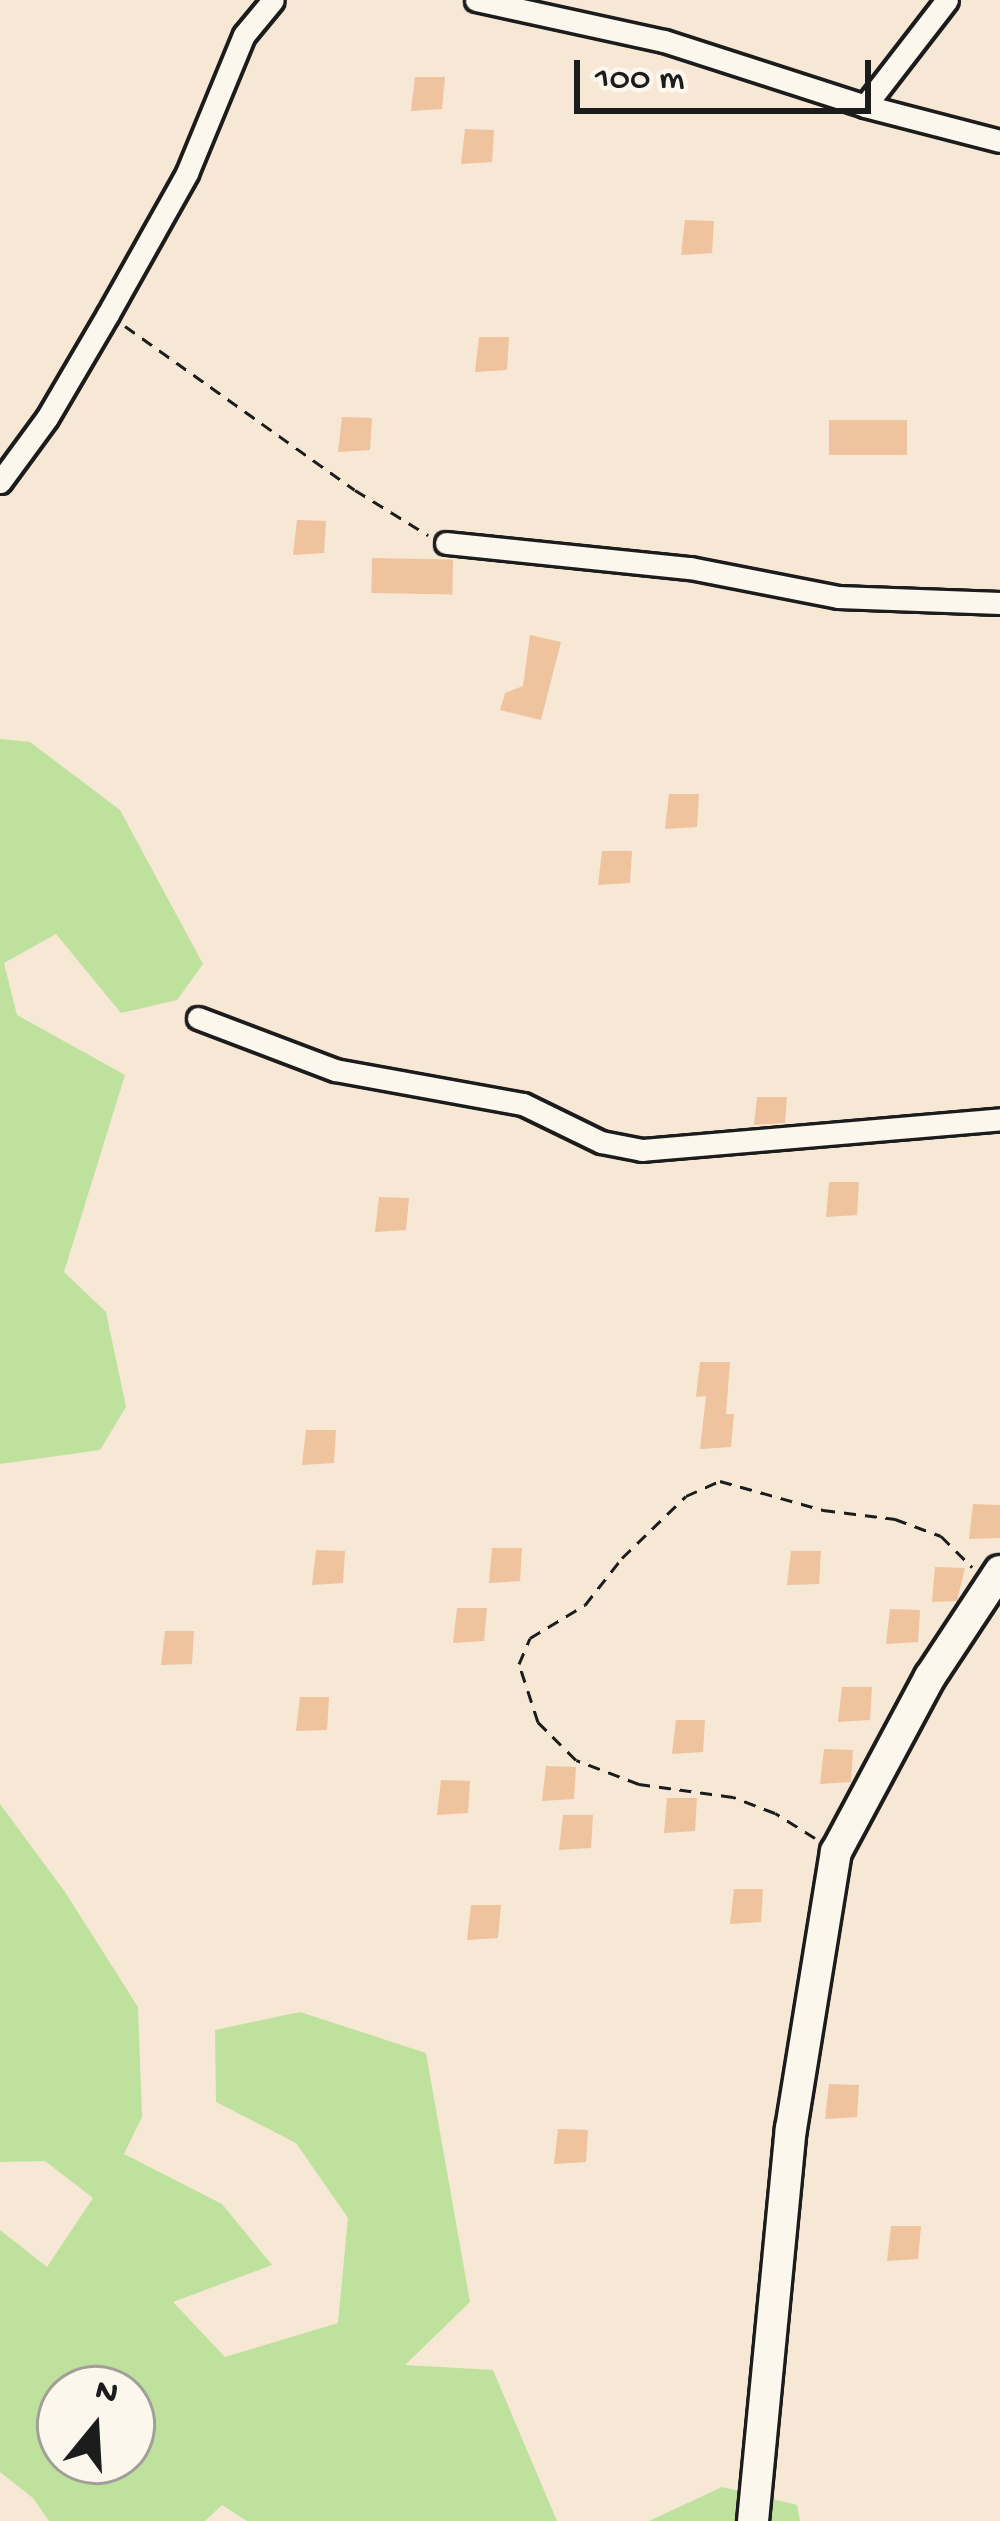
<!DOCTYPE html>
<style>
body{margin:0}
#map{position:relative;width:1000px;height:2521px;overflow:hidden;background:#f7e7d5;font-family:"Gochi Hand",sans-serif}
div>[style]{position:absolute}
.green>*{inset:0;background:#bee29d}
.building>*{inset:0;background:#efc39e;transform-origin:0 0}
.path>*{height:3px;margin-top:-1.5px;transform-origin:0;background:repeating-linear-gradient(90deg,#1c1c1c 0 12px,transparent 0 21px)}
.roads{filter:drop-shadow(3px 0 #1c1c1c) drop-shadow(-3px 0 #1c1c1c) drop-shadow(0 3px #1c1c1c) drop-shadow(0 -3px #1c1c1c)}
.street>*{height:21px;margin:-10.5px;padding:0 10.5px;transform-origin:10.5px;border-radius:10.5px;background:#fbf7ec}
.secondary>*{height:30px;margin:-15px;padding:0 15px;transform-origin:15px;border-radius:15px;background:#fbf7ec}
span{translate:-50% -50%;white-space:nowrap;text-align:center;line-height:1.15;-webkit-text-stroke:9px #fbf7ec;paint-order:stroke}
.north{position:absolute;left:36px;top:2365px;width:120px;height:120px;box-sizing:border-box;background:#fbf7ec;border:3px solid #a29f99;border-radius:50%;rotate:18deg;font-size:33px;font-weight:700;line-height:48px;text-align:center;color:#1c1c1c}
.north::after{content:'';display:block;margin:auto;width:42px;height:54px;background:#1c1c1c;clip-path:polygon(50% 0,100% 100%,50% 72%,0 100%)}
.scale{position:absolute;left:574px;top:60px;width:297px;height:54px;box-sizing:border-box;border:6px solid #1c1c1c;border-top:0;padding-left:15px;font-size:36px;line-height:42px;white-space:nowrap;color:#1c1c1c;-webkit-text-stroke:9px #fbf7ec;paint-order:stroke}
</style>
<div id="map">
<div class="green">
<i style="clip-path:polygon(0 739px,30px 742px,120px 810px,203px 964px,177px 1000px,121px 1013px,56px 934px,4px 963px,17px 1015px,125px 1075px,64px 1272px,106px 1312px,126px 1407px,100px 1450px,0 1464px)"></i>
<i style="clip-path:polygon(evenodd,0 1804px,65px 1892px,138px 2007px,142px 2117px,124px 2154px,222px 2204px,272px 2265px,173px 2302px,225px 2357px,338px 2323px,348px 2218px,296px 2143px,216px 2102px,215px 2030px,300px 2012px,426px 2053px,470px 2302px,405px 2365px,493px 2370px,557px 2521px,247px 2521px,222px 2505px,205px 2521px,49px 2521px,33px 2498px,0 2472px,0 2230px,47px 2267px,93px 2198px,45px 2161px,0 2162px,0 1804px,60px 2389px,132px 2389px,132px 2461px,60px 2461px,60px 2389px)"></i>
<i style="clip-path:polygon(722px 2487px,797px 2505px,800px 2521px,649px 2521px)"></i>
</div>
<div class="building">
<i style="clip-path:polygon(415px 77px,445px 77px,442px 109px,411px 111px)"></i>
<i style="clip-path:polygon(465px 129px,494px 130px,492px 162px,461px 164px)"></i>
<i style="clip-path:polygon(685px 220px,714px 221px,712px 253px,681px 255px)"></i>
<i style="clip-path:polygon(479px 337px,509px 337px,507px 370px,475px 372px)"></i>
<i style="clip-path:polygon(342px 417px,372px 418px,370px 450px,338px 452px)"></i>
<i style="left:829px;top:420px;width:78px;height:35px"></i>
<i style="clip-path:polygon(297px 520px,326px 521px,324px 553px,293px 555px)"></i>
<i style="left:372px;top:558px;width:81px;height:35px;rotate:1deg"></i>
<i style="clip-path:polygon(530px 635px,561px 642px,541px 720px,500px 710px,505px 693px,523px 686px)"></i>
<i style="clip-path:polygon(669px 794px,699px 794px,697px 827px,665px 829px)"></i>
<i style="clip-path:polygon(602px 851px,632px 851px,630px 883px,598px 885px)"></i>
<i style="clip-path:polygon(757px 1097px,787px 1097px,785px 1123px,754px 1125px)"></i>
<i style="clip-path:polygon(829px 1182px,859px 1182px,857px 1215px,826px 1217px)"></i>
<i style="clip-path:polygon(379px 1197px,409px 1198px,406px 1230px,375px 1232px)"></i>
<i style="clip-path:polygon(700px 1362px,730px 1362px,726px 1414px,734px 1414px,731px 1447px,700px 1449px,706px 1396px,696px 1397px)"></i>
<i style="clip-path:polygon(306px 1430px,336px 1430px,334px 1463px,302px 1465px)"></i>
<i style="clip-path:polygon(973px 1504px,1000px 1505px,1000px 1538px,969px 1539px)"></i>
<i style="clip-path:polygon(492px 1548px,522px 1548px,520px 1581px,489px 1583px)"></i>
<i style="clip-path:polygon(316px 1550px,345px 1551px,343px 1583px,312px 1585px)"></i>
<i style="clip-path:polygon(791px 1551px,821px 1551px,819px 1584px,787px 1585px)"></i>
<i style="clip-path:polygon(935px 1567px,965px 1568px,957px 1601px,932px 1602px)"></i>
<i style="clip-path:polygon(457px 1608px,487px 1608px,484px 1641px,453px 1643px)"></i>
<i style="clip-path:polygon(890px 1609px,920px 1610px,918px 1642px,886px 1644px)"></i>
<i style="clip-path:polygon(165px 1631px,194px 1631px,192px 1664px,161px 1665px)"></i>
<i style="clip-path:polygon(842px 1687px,872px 1687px,870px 1720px,838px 1722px)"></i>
<i style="clip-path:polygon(300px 1697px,329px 1697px,327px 1730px,296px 1731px)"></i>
<i style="clip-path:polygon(676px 1720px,705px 1720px,703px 1752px,672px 1754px)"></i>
<i style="clip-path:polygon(824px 1749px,853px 1750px,851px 1782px,820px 1784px)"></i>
<i style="clip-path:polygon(546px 1766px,576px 1767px,574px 1799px,542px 1801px)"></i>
<i style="clip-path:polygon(441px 1780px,470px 1781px,468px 1813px,437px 1815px)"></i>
<i style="clip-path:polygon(667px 1798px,697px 1798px,695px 1831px,664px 1833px)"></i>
<i style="clip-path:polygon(563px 1815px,593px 1815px,591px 1848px,559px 1850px)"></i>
<i style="clip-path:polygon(734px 1889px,763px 1889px,761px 1922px,730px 1924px)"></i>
<i style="clip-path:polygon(471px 1905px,501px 1905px,498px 1938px,467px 1940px)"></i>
<i style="clip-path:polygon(829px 2084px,859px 2085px,857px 2117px,825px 2119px)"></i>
<i style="clip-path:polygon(558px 2129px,588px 2130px,586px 2162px,554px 2164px)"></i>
<i style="clip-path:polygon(891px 2226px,921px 2226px,918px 2259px,887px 2261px)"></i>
</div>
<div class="path">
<i style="left:125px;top:326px;width:282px;rotate:35.5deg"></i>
<i style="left:355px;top:490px;width:86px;rotate:31.7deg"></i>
<i style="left:815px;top:1838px;width:47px;rotate:-148deg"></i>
<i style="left:775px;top:1813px;width:45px;rotate:-159.1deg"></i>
<i style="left:733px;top:1797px;width:95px;rotate:-172.1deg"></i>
<i style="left:639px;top:1784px;width:67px;rotate:-159.1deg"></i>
<i style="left:576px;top:1760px;width:54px;rotate:-135deg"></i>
<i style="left:538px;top:1722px;width:61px;rotate:-108.1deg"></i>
<i style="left:519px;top:1664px;width:28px;rotate:-67deg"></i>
<i style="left:530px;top:1638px;width:64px;rotate:-31deg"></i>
<i style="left:585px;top:1605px;width:60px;rotate:-51.8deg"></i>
<i style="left:622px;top:1558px;width:89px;rotate:-44.1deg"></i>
<i style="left:686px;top:1496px;width:37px;rotate:-24deg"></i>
<i style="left:720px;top:1481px;width:107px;rotate:15.7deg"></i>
<i style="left:823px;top:1510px;width:73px;rotate:7.1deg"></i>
<i style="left:895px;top:1519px;width:49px;rotate:20.3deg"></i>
<i style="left:941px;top:1536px;width:44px;rotate:45deg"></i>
</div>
<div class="roads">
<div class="street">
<i style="left:476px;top:0;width:192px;rotate:12.3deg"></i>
<i style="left:664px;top:41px;width:211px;rotate:17.9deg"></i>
<i style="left:865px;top:106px;width:139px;rotate:14.5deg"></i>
<i style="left:865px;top:106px;width:134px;rotate:-52.3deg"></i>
<i style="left:0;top:482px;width:79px;rotate:-53.7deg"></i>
<i style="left:47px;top:418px;width:121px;rotate:-59.6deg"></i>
<i style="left:108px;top:314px;width:162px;rotate:-60.7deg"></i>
<i style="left:187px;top:173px;width:149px;rotate:-67.6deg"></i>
<i style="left:244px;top:35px;width:45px;rotate:-50.4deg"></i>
<i style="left:446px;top:543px;width:245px;rotate:5.9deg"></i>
<i style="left:690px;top:568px;width:151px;rotate:11.1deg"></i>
<i style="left:838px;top:597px;width:162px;rotate:2.1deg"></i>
<i style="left:198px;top:1018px;width:147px;rotate:20.8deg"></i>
<i style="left:335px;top:1070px;width:191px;rotate:10.3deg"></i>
<i style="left:523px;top:1104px;width:87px;rotate:26deg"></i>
<i style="left:601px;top:1142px;width:42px;rotate:11deg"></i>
<i style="left:642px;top:1150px;width:359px;rotate:-4.9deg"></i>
</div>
<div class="secondary">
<i style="left:753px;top:2521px;width:394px;rotate:-84.5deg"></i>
<i style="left:791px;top:2129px;width:281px;rotate:-80.8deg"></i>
<i style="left:836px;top:1852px;width:199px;rotate:-61.8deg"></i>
<i style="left:930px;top:1677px;width:127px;rotate:-56.6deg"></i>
</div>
</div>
<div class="north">N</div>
<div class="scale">100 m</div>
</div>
